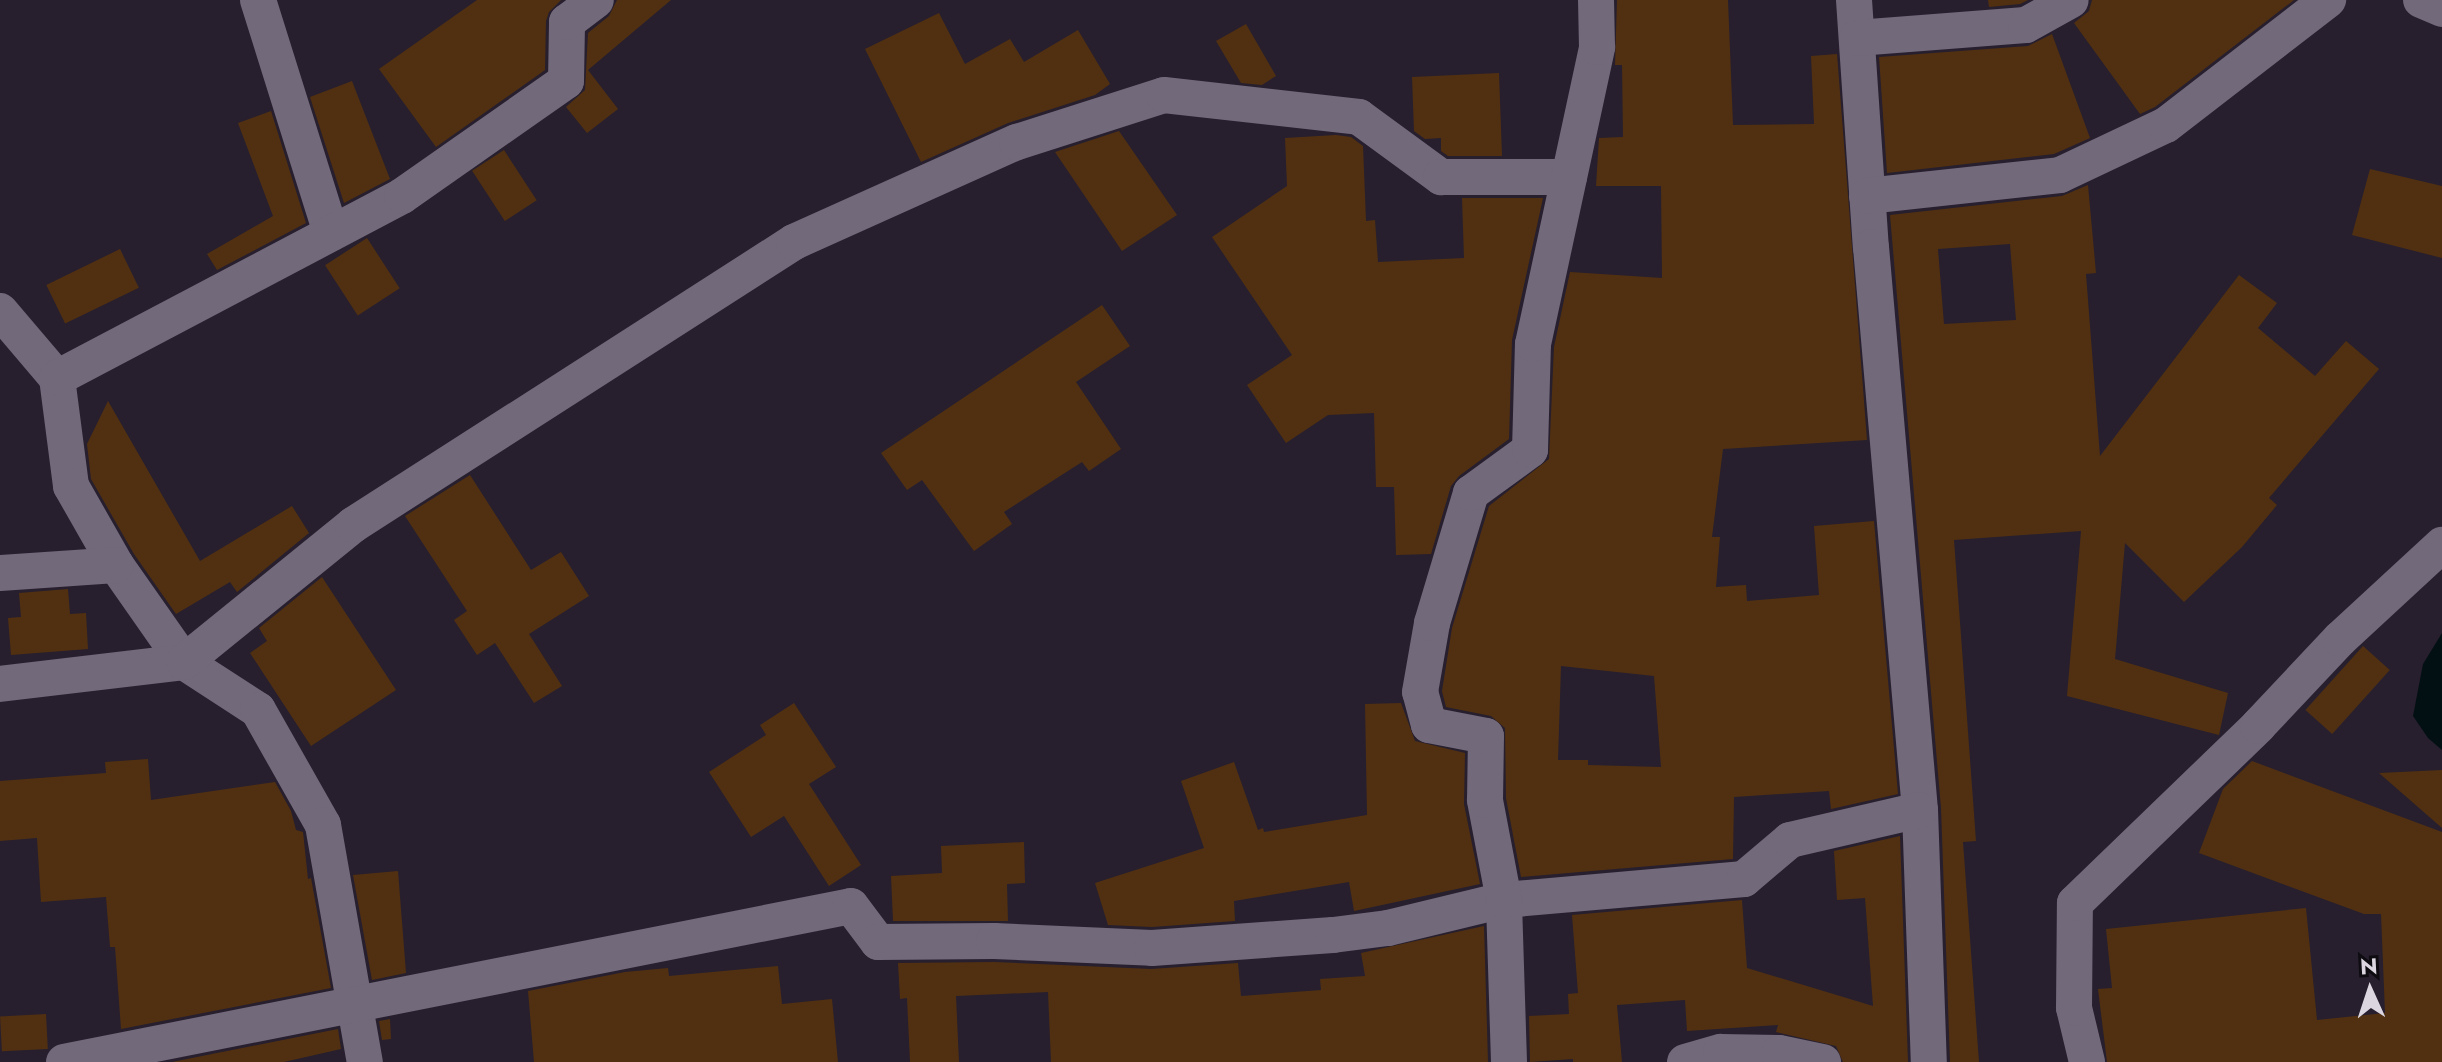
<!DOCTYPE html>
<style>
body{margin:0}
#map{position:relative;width:2442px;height:1062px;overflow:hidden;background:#271f2e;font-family:Jost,sans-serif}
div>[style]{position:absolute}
.water>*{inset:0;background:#031013}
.building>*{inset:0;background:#513011;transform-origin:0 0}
.street>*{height:36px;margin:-18px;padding:0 18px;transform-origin:18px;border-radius:18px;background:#72697b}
span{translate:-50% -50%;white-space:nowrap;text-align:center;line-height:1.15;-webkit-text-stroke:6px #0e0b11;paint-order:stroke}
.north{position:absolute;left:2330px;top:950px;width:80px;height:80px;-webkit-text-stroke:6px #0e0b11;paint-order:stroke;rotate:357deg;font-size:22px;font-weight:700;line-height:32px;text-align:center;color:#dbd6e0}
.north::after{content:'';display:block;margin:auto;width:28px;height:36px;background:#dbd6e0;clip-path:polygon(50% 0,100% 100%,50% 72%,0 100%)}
</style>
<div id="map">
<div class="water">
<i style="clip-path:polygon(2442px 633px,2442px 750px,2428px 738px,2413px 716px,2423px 664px)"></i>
</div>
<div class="building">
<i style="clip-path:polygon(477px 0,561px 0,549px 12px,546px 21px,545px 70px,436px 147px,379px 69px)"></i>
<i style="clip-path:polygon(617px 0,671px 0,588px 70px,618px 109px,587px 133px,566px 107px,585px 90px,588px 33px,609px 16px)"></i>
<i style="clip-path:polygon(evenodd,1617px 0,1728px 0,1733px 125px,1814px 124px,1811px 56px,1837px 54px,1867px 440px,1723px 449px,1712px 537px,1720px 537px,1716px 587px,1746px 585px,1747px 601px,1819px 595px,1814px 526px,1874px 521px,1898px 794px,1831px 809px,1829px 791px,1734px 797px,1733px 859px,1521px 877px,1506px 798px,1505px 728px,1491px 716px,1446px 707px,1442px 691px,1452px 628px,1489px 506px,1549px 459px,1554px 347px,1570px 272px,1662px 278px,1661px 186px,1596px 186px,1599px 138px,1623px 137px,1622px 65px,1615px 65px,1617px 0,1561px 666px,1654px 676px,1661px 767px,1588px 765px,1588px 760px,1558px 760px,1561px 666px)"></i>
<i style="clip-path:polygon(1988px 0,2028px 0,2020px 4px,1989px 7px)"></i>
<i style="clip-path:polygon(2092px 0,2294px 0,2155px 107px,2140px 114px,2074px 23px,2089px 11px)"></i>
<i style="clip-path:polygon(939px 13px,965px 64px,1010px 39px,1024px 62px,1078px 30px,1110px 84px,1095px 95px,1008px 123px,921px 162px,865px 49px)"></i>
<i style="clip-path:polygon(1246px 24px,1276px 76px,1262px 85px,1241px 83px,1216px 41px)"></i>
<i style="clip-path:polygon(2052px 34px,2090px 138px,2054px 154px,1887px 173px,1879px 57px,2028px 46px)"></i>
<i style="clip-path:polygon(1499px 73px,1502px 156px,1448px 156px,1441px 151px,1441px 138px,1425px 139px,1414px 131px,1412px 77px)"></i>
<i style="clip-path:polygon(352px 81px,390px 179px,344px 203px,310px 97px)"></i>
<i style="clip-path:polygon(271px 111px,306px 223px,217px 270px,207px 254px,273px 216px,238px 123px)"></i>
<i style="clip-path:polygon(1119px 131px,1177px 215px,1122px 251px,1055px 152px)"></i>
<i style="clip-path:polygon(1336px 135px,1351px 137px,1363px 146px,1366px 221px,1375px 220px,1378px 262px,1464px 258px,1462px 198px,1543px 198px,1512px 340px,1509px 439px,1459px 476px,1451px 486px,1431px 554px,1396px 555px,1394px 487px,1376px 487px,1374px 413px,1328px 415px,1286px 443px,1247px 385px,1292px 355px,1212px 237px,1287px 186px,1285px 138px)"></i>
<i style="left:504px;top:150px;width:60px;height:38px;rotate:57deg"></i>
<i style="clip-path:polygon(2370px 169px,2442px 186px,2442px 258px,2352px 235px)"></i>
<i style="clip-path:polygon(evenodd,2088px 185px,2096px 273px,2086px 274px,2100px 456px,2239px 275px,2277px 303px,2258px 328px,2315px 376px,2346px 341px,2379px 369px,2269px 498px,2277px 505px,2242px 547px,2184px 602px,2125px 543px,2115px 659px,2228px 693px,2219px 735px,2067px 696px,2081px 531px,1954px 540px,1976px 841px,1963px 842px,1979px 1062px,1950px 1062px,1941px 808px,1890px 215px,2062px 196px,2088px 185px,2010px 244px,2016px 320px,1944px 324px,1938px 249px,2010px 244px)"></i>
<i style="left:367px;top:238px;width:60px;height:50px;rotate:57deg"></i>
<i style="left:120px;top:249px;width:43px;height:82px;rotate:64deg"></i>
<i style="clip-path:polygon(1102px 305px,1130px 346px,1076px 382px,1121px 449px,1089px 471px,1082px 462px,1004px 512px,1012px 524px,974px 551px,922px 480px,907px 490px,881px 453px)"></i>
<i style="clip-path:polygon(108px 401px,200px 561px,292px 506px,309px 533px,237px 592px,230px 582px,176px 614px,134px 554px,91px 479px,87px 444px)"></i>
<i style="clip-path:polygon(470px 475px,531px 570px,561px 552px,589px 596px,529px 634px,562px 686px,534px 703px,495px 643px,477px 655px,454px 620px,467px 611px,405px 516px)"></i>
<i style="clip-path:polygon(322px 577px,396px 690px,311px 746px,250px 653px,267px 641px,259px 628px)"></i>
<i style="clip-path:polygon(68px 589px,70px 614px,86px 613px,88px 649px,11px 655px,8px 618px,21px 617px,19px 593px)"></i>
<i style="left:2363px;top:646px;width:36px;height:86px;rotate:42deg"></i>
<i style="clip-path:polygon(794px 703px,836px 767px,809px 784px,861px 865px,829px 886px,784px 816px,751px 837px,709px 772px,766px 735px,760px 725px)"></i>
<i style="clip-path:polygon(1401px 703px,1415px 741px,1465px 753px,1464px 804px,1480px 884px,1354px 911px,1349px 882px,1234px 901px,1235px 921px,1152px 927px,1108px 925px,1095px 883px,1204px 848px,1181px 781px,1234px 762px,1258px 830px,1263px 828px,1264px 832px,1367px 815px,1365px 704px)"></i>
<i style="clip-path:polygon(148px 759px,151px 800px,275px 782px,291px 811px,296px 830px,303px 832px,308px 879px,311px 878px,331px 988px,121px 1029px,115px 947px,110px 947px,106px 897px,41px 902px,37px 838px,0 841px,0 781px,106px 773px,105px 762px)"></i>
<i style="clip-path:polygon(2252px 761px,2442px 832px,2442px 1062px,2107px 1062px,2098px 989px,2112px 988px,2106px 929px,2306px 908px,2317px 1020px,2385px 1013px,2381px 914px,2364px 914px,2199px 853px,2223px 789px)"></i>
<i style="clip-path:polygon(2442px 770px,2442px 828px,2379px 773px)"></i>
<i style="clip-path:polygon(1900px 836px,1908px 1062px,1843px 1062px,1836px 1046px,1776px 1032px,1778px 1025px,1687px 1031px,1685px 1000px,1617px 1005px,1622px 1062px,1573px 1062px,1573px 1059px,1530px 1062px,1529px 1016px,1569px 1014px,1568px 994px,1578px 993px,1572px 915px,1742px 900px,1747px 968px,1873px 1006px,1865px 898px,1837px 900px,1834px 851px)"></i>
<i style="clip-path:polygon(1024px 842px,1025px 883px,1007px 884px,1008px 921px,893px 921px,891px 876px,942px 873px,941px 846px)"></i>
<i style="clip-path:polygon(398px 871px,406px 973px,372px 980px,353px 875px)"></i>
<i style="clip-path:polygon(1484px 926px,1488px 1062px,1051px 1062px,1048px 992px,956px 996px,959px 1062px,910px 1062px,907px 998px,900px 999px,898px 963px,994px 962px,1151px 969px,1238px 963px,1241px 996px,1321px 990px,1320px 979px,1365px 976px,1361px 953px)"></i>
<i style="clip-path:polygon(778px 966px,782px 1004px,832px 999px,838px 1062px,534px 1062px,528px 991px,625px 972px,668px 968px,669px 976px)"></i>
<i style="left:46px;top:1014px;width:35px;height:46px;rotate:87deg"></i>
<i style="clip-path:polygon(390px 1019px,391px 1039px,382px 1040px,379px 1021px)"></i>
<i style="clip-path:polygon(338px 1029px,341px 1049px,284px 1062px,172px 1062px)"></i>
</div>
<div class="street">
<i style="left:258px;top:0;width:244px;rotate:72.6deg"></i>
<i style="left:1854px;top:0;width:248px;rotate:86.1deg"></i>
<i style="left:1871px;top:247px;width:565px;rotate:85.03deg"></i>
<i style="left:1920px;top:810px;width:252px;rotate:88deg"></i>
<i style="left:2421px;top:0;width:23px;rotate:23deg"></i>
<i style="left:1857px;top:38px;width:169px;rotate:-4.4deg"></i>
<i style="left:2026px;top:25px;width:51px;rotate:-29.1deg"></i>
<i style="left:1867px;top:196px;width:194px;rotate:-6.2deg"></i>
<i style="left:2060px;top:175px;width:117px;rotate:-25.3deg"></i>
<i style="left:2166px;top:125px;width:205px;rotate:-37.7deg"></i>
<i style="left:0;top:311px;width:88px;rotate:49.6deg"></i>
<i style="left:57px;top:378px;width:109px;rotate:82.6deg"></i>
<i style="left:71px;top:486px;width:91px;rotate:60.3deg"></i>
<i style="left:116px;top:565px;width:118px;rotate:55deg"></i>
<i style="left:184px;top:662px;width:88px;rotate:33deg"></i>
<i style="left:258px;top:710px;width:132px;rotate:60.5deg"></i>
<i style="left:323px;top:825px;width:241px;rotate:80deg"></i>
<i style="left:57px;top:378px;width:390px;rotate:-27.8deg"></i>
<i style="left:402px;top:196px;width:200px;rotate:-35deg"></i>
<i style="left:566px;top:81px;width:59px;rotate:-89deg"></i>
<i style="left:567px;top:22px;width:36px;rotate:-37deg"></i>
<i style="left:0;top:573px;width:116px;rotate:-3.9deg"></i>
<i style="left:0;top:684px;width:185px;rotate:-6.8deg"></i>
<i style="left:184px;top:662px;width:218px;rotate:-39deg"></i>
<i style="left:353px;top:525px;width:524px;rotate:-32.69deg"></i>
<i style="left:794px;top:242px;width:244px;rotate:-24.2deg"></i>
<i style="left:1017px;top:142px;width:154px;rotate:-17.7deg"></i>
<i style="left:1164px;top:95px;width:196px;rotate:6.4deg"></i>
<i style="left:1359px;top:117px;width:102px;rotate:36.2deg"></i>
<i style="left:1441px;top:177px;width:128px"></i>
<i style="left:64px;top:1062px;width:802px;rotate:-11.21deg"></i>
<i style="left:851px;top:906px;width:45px;rotate:53.1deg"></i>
<i style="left:878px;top:942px;width:116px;rotate:-0.5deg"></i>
<i style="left:994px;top:941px;width:158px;rotate:2.5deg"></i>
<i style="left:1152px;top:948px;width:181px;rotate:-4.1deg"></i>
<i style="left:1333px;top:935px;width:55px;rotate:-7.3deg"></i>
<i style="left:1388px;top:928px;width:119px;rotate:-13.6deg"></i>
<i style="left:1504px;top:900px;width:241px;rotate:-5deg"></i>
<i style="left:1744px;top:879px;width:60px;rotate:-40.3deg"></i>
<i style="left:1790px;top:840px;width:133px;rotate:-13deg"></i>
<i style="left:1509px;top:1062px;width:162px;rotate:-91.8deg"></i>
<i style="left:1504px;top:900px;width:102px;rotate:-100.8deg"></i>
<i style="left:1485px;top:800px;width:64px;rotate:-89.1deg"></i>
<i style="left:1486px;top:736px;width:58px;rotate:-169.1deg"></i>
<i style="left:1429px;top:725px;width:34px;rotate:-105deg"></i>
<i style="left:1420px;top:692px;width:70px;rotate:-80.1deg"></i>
<i style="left:1432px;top:623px;width:136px;rotate:-73.3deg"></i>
<i style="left:1471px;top:493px;width:73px;rotate:-36.1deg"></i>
<i style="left:1530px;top:450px;width:106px;rotate:-88.4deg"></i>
<i style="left:1533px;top:344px;width:304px;rotate:-77.8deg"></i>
<i style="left:1597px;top:47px;width:47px;rotate:-91.2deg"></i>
<i style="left:1685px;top:1062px;width:37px;rotate:-16deg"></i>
<i style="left:1721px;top:1052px;width:58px;rotate:1deg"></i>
<i style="left:1779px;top:1053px;width:45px;rotate:11.6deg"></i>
<i style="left:2087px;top:1062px;width:56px;rotate:-103.5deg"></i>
<i style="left:2074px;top:1008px;width:105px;rotate:-89.5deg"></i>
<i style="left:2075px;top:903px;width:255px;rotate:-44deg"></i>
<i style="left:2258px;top:726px;width:120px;rotate:-46.7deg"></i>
<i style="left:2340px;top:639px;width:139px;rotate:-42.7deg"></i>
</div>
<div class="north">N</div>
</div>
